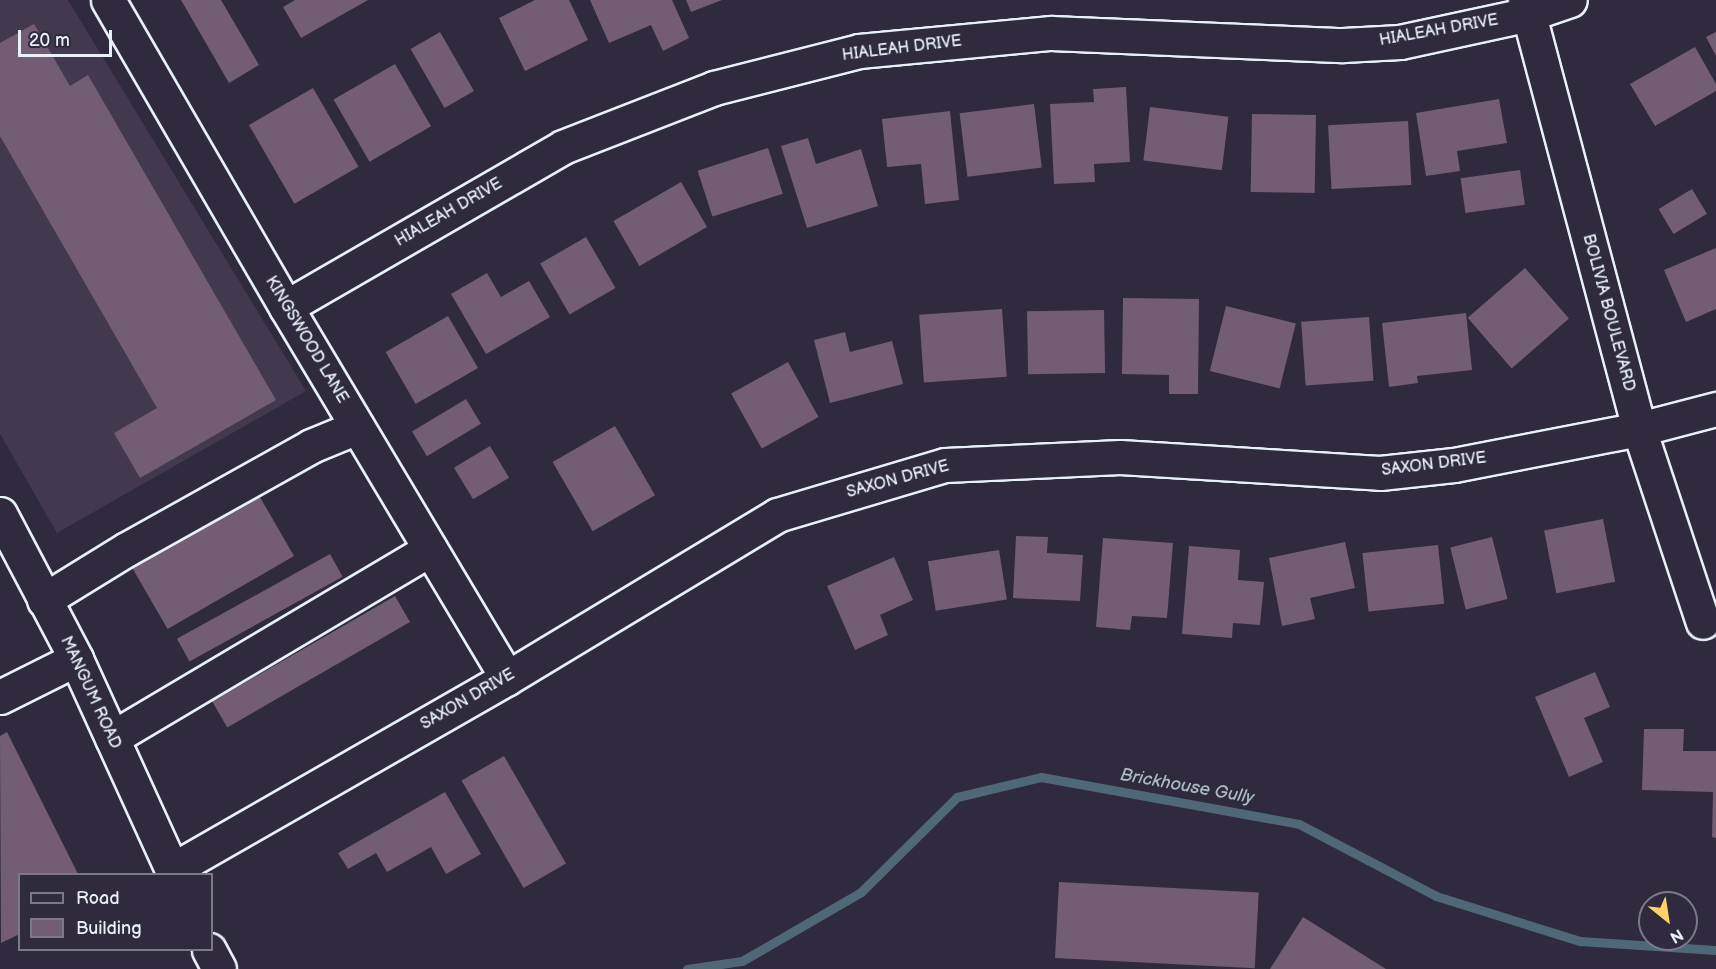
<!DOCTYPE html>
<style>
body{margin:0}
#map{position:relative;width:1716px;height:969px;overflow:hidden;background:#2f2a3d;font-family:"Balsamiq Sans",sans-serif}
div>[style]{position:absolute}
.built>*{inset:0;background:#43394e}
.stream>*{height:9px;margin:-4.5px;padding:0 4.5px;transform-origin:4.5px;border-radius:4.5px;background:#4f6878}
.building>*{inset:0;background:#725d75;transform-origin:0 0}
.roads{filter:drop-shadow(2px 0 #e8f1f8) drop-shadow(-2px 0 #e8f1f8) drop-shadow(0 2px #e8f1f8) drop-shadow(0 -2px #e8f1f8)}
.minor>*{height:33px;margin:-16.5px;padding:0 16.5px;transform-origin:16.5px;border-radius:16.5px;background:#2f2a3d}
span{translate:-50% -50%;white-space:nowrap;text-align:center;line-height:1.15;-webkit-text-stroke:4.5px #2f2a3d;paint-order:stroke}
.street-label{font-size:16px;color:#e8f1f8}
.water-label{font-size:18px;color:#abbac5;font-style:italic}
.legend{position:absolute;left:18px;top:873px;width:195px;height:78px;box-sizing:border-box;background:#2f2a3d;border:2px solid #797a88;margin:0;padding:8px 10px;list-style:none;font-size:18px;color:#e8f1f8}
.legend li{display:flex;align-items:center;gap:12px;height:30px}
.legend b{width:30px;border:2px solid #797a88}
.north{position:absolute;left:1638px;top:891px;width:60px;height:60px;box-sizing:border-box;background:#2f2a3d;border:2px solid #797a88;border-radius:50%;rotate:150deg;font-size:16px;font-weight:700;line-height:24px;text-align:center;color:#e8f1f8}
.north::after{content:'';display:block;margin:auto;width:21px;height:27px;background:#ffd166;clip-path:polygon(50% 0,100% 100%,50% 72%,0 100%)}
.scale{position:absolute;left:18px;top:30px;width:94px;height:27px;box-sizing:border-box;border:3px solid #e8f1f8;border-top:0;padding-left:8px;font-size:18px;line-height:21px;white-space:nowrap;color:#e8f1f8;-webkit-text-stroke:4px #2f2a3d;paint-order:stroke}
</style>
<div id="map">
<div class="built">
<i style="clip-path:polygon(0 0,68px 0,306px 391px,57px 533px,0 434px)"></i>
</div>
<div class="stream">
<i style="left:687px;top:969px;width:56px;rotate:-8.3deg"></i>
<i style="left:742px;top:961px;width:138px;rotate:-30.1deg"></i>
<i style="left:861px;top:892px;width:135px;rotate:-44.7deg"></i>
<i style="left:957px;top:797px;width:86px;rotate:-13.4deg"></i>
<i style="left:1041px;top:777px;width:262px;rotate:10.3deg"></i>
<i style="left:1299px;top:824px;width:155px;rotate:27.7deg"></i>
<i style="left:1436px;top:896px;width:151px;rotate:17.4deg"></i>
<i style="left:1580px;top:941px;width:136px;rotate:3.8deg"></i>
</div>
<div class="building">
<i style="clip-path:polygon(181px 0,221px 0,259px 65px,229px 83px)"></i>
<i style="clip-path:polygon(295px 0,368px 0,301px 38px,283px 7px)"></i>
<i style="clip-path:polygon(535px 0,569px 0,588px 40px,525px 71px,499px 18px)"></i>
<i style="clip-path:polygon(590px 0,672px 0,689px 38px,663px 51px,651px 25px,609px 43px)"></i>
<i style="clip-path:polygon(686px 0,722px 0,691px 12px)"></i>
<i style="clip-path:polygon(34px 24px,70px 86px,88px 75px,276px 400px,140px 478px,114px 433px,157px 408px,0 136px,0 43px)"></i>
<i style="left:440px;top:32px;width:68px;height:34px;rotate:60deg"></i>
<i style="clip-path:polygon(1716px 32px,1716px 56px,1706px 37px)"></i>
<i style="clip-path:polygon(1695px 47px,1716px 84px,1716px 91px,1655px 126px,1630px 84px)"></i>
<i style="left:395px;top:64px;width:72px;height:71px;rotate:60deg"></i>
<i style="clip-path:polygon(1126px 87px,1130px 162px,1094px 164px,1095px 182px,1054px 184px,1050px 104px,1094px 102px,1093px 89px)"></i>
<i style="left:313px;top:88px;width:91px;height:74px;rotate:60deg"></i>
<i style="clip-path:polygon(1499px 99px,1507px 143px,1457px 151px,1460px 171px,1426px 176px,1416px 113px)"></i>
<i style="left:1034px;top:104px;width:64px;height:75px;rotate:83deg"></i>
<i style="left:1150px;top:107px;width:79px;height:54px;rotate:7deg"></i>
<i style="clip-path:polygon(950px 111px,959px 200px,925px 204px,921px 164px,887px 167px,882px 119px)"></i>
<i style="left:1252px;top:114px;width:64px;height:78px;rotate:1deg"></i>
<i style="left:1408px;top:121px;width:64px;height:80px;rotate:87deg"></i>
<i style="clip-path:polygon(808px 138px,816px 164px,861px 149px,878px 206px,807px 228px,781px 146px)"></i>
<i style="left:768px;top:148px;width:48px;height:74px;rotate:72deg"></i>
<i style="left:1520px;top:170px;width:35px;height:60px;rotate:82deg"></i>
<i style="left:681px;top:182px;width:52px;height:78px;rotate:60deg"></i>
<i style="left:1692px;top:189px;width:29px;height:39px;rotate:59deg"></i>
<i style="left:586px;top:237px;width:59px;height:53px;rotate:60deg"></i>
<i style="clip-path:polygon(1716px 248px,1716px 309px,1686px 322px,1664px 270px)"></i>
<i style="left:1525px;top:268px;width:67px;height:76px;rotate:49deg"></i>
<i style="clip-path:polygon(487px 273px,501px 297px,529px 281px,550px 317px,486px 354px,451px 294px)"></i>
<i style="clip-path:polygon(1123px 298px,1199px 299px,1198px 394px,1169px 394px,1169px 375px,1122px 374px)"></i>
<i style="left:1226px;top:306px;width:72px;height:67px;rotate:14deg"></i>
<i style="left:1002px;top:309px;width:68px;height:83px;rotate:86deg"></i>
<i style="left:1104px;top:310px;width:63px;height:77px;rotate:89deg"></i>
<i style="clip-path:polygon(1466px 313px,1472px 370px,1417px 376px,1418px 383px,1389px 387px,1382px 323px)"></i>
<i style="left:448px;top:316px;width:60px;height:72px;rotate:60deg"></i>
<i style="left:1369px;top:317px;width:64px;height:68px;rotate:86deg"></i>
<i style="clip-path:polygon(845px 332px,850px 352px,892px 341px,903px 384px,830px 403px,814px 340px)"></i>
<i style="left:788px;top:362px;width:63px;height:65px;rotate:61deg"></i>
<i style="left:466px;top:399px;width:29px;height:63px;rotate:59deg"></i>
<i style="left:615px;top:426px;width:80px;height:72px;rotate:60deg"></i>
<i style="left:490px;top:446px;width:37px;height:42px;rotate:59deg"></i>
<i style="left:257px;top:492px;width:74px;height:146px;rotate:60deg"></i>
<i style="left:1603px;top:519px;width:64px;height:60px;rotate:79deg"></i>
<i style="clip-path:polygon(1016px 536px,1048px 537px,1047px 553px,1083px 555px,1080px 601px,1013px 598px)"></i>
<i style="left:1492px;top:537px;width:64px;height:43px;rotate:76deg"></i>
<i style="clip-path:polygon(1103px 538px,1173px 543px,1167px 618px,1132px 616px,1130px 630px,1096px 627px)"></i>
<i style="clip-path:polygon(1345px 542px,1355px 588px,1310px 598px,1315px 619px,1282px 626px,1269px 558px)"></i>
<i style="left:1438px;top:545px;width:59px;height:76px;rotate:84deg"></i>
<i style="clip-path:polygon(1189px 546px,1240px 550px,1238px 580px,1264px 582px,1260px 625px,1233px 623px,1232px 638px,1182px 634px)"></i>
<i style="left:999px;top:550px;width:50px;height:72px;rotate:81deg"></i>
<i style="left:330px;top:554px;width:26px;height:175px;rotate:61deg"></i>
<i style="clip-path:polygon(894px 557px,913px 600px,880px 615px,888px 635px,855px 650px,827px 586px)"></i>
<i style="left:395px;top:596px;width:30px;height:211px;rotate:60deg"></i>
<i style="clip-path:polygon(1595px 672px,1610px 707px,1584px 718px,1603px 762px,1569px 777px,1535px 697px)"></i>
<i style="clip-path:polygon(1644px 729px,1684px 729px,1683px 751px,1716px 751px,1716px 838px,1712px 837px,1713px 792px,1642px 790px)"></i>
<i style="clip-path:polygon(7px 732px,78px 874px,20px 874px,20px 934px,1px 943px,0 736px)"></i>
<i style="left:504px;top:756px;width:124px;height:49px;rotate:60deg"></i>
<i style="clip-path:polygon(445px 792px,481px 854px,446px 874px,431px 847px,387px 872px,376px 853px,348px 869px,338px 853px)"></i>
<i style="left:1059px;top:882px;width:200px;height:76px;rotate:3deg"></i>
<i style="clip-path:polygon(1303px 917px,1386px 969px,1270px 969px)"></i>
</div>
<div class="roads">
<div class="minor">
<i style="left:108px;top:0;width:355px;rotate:59.9deg"></i>
<i style="left:286px;top:307px;width:432px;rotate:59.2deg"></i>
<i style="left:1525px;top:0;width:444px;rotate:75.1deg"></i>
<i style="left:1639px;top:429px;width:203px;rotate:71.7deg"></i>
<i style="left:286px;top:307px;width:320px;rotate:-30deg"></i>
<i style="left:563px;top:147px;width:162px;rotate:-21.3deg"></i>
<i style="left:714px;top:88px;width:150px;rotate:-14.3deg"></i>
<i style="left:859px;top:51px;width:193px;rotate:-5.4deg"></i>
<i style="left:1051px;top:33px;width:292px;rotate:2.4deg"></i>
<i style="left:1343px;top:45px;width:57px;rotate:-3deg"></i>
<i style="left:1400px;top:42px;width:132px;rotate:-12.2deg"></i>
<i style="left:1529px;top:14px;width:43px;rotate:-18.9deg"></i>
<i style="left:0;top:514px;width:164px;rotate:62.3deg"></i>
<i style="left:76px;top:659px;width:236px;rotate:65.5deg"></i>
<i style="left:44px;top:600px;width:97px;rotate:-31.6deg"></i>
<i style="left:127px;top:549px;width:211px;rotate:-29.2deg"></i>
<i style="left:311px;top:446px;width:50px;rotate:-22.4deg"></i>
<i style="left:0;top:697px;width:85px;rotate:-26.6deg"></i>
<i style="left:112px;top:738px;width:370px;rotate:-30.7deg"></i>
<i style="left:172px;top:870px;width:386px;rotate:-29.8deg"></i>
<i style="left:507px;top:678px;width:315px;rotate:-31.1deg"></i>
<i style="left:777px;top:515px;width:175px;rotate:-16.6deg"></i>
<i style="left:945px;top:465px;width:175px;rotate:-2.6deg"></i>
<i style="left:1120px;top:457px;width:260px;rotate:3.5deg"></i>
<i style="left:1380px;top:473px;width:74px;rotate:-6.2deg"></i>
<i style="left:1454px;top:465px;width:188px;rotate:-11deg"></i>
<i style="left:1639px;top:429px;width:80px;rotate:-14.6deg"></i>
<i style="left:209px;top:950px;width:21px;rotate:62deg"></i>
</div>
</div>
<div class="street-label">
<span style="left:1439px;top:31px;rotate:-10deg">HIALEAH DRIVE</span>
<span style="left:902px;top:49px;rotate:-7deg">HIALEAH DRIVE</span>
<span style="left:449px;top:213px;rotate:-30deg">HIALEAH DRIVE</span>
<span style="left:1608px;top:313px;rotate:75deg">BOLIVIA BOULEVARD</span>
<span style="left:306px;top:340px;rotate:59deg">KINGSWOOD LANE</span>
<span style="left:1434px;top:465px;rotate:-7deg">SAXON DRIVE</span>
<span style="left:898px;top:480px;rotate:-15deg">SAXON DRIVE</span>
<span style="left:90px;top:693px;rotate:65deg">MANGUM ROAD</span>
<span style="left:468px;top:700px;rotate:-30deg">SAXON DRIVE</span>
</div>
<div class="water-label">
<span style="left:1187px;top:787px;rotate:10deg">Brickhouse Gully</span>
</div>
<ul class="legend">
<li><b style="height:8px;background:#2f2a3d"></b>Road</li>
<li><b style="height:16px;background:#725d75"></b>Building</li>
</ul>
<div class="north">N</div>
<div class="scale">20 m</div>
</div>
